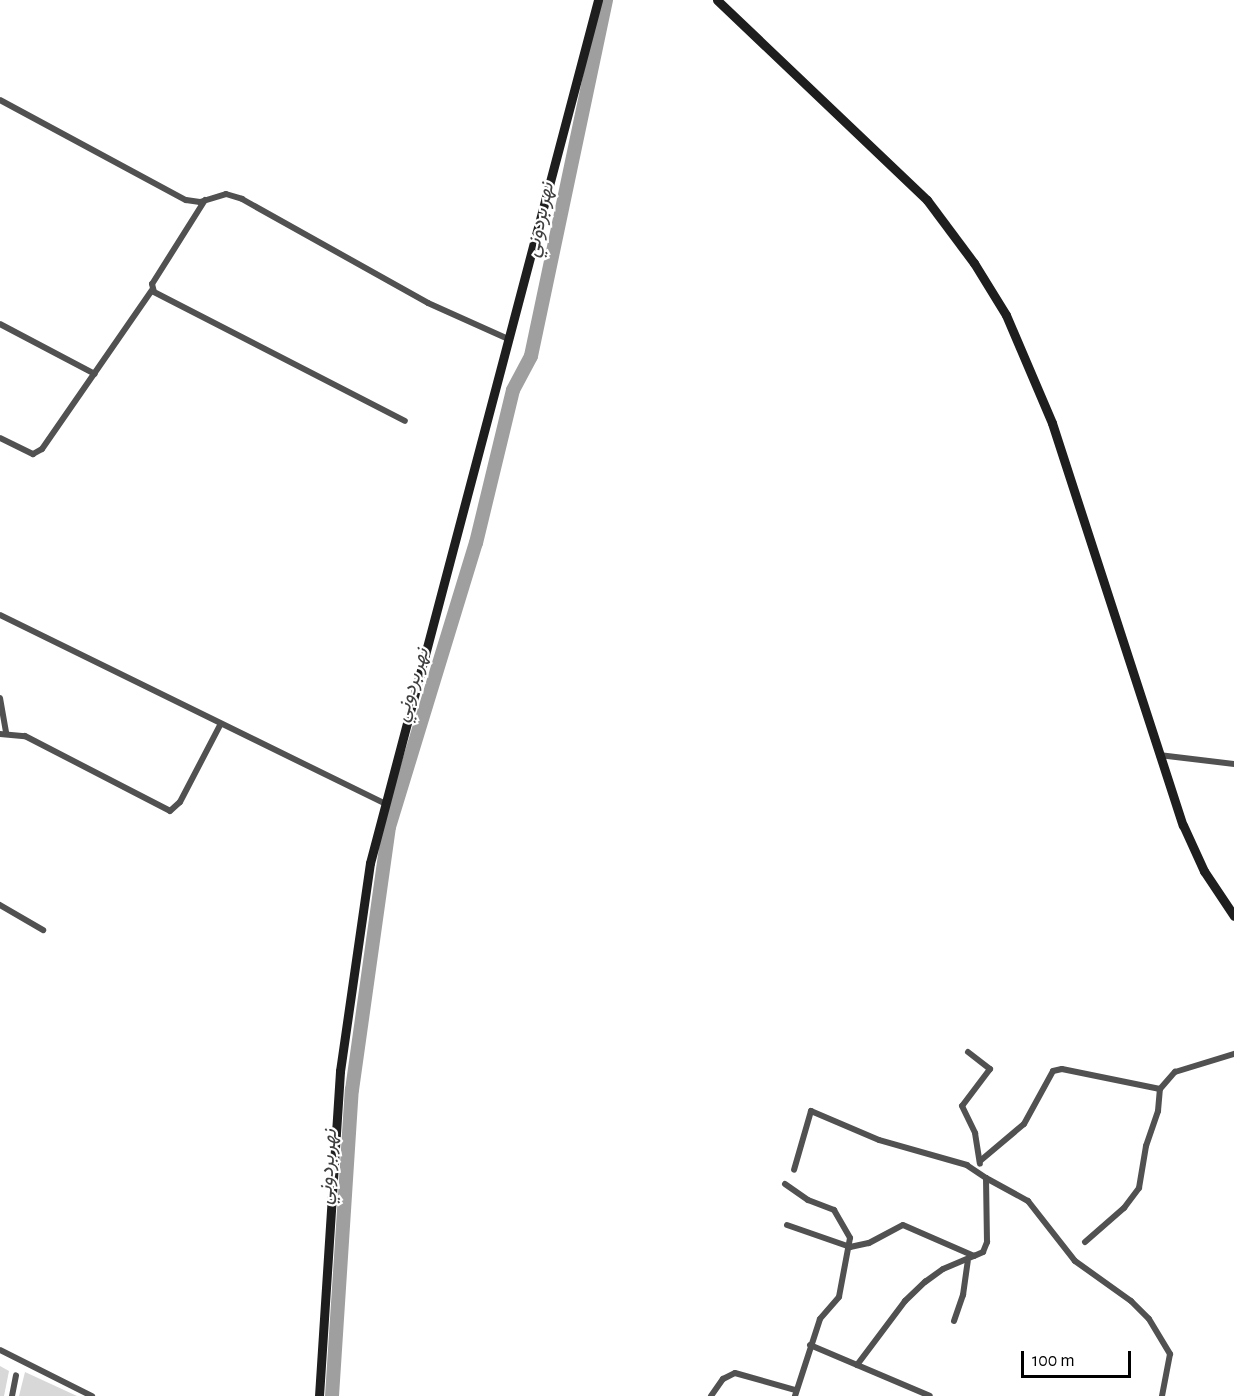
<!DOCTYPE html>
<meta charset="utf-8">
<style>
body{margin:0}
#map{position:relative;width:1234px;height:1396px;overflow:hidden;background:#fff;font-family:"Alegreya Sans",Vazirmatn,sans-serif}
div>[style]{position:absolute}
.green>*{inset:0;background:#d8d8d8}
.river>*{height:14px;margin:-7px;padding:0 7px;transform-origin:7px;border-radius:7px;background:#9f9f9f}
.street>*{height:6px;margin:-3px;padding:0 3px;transform-origin:3px;border-radius:3px;background:#515151}
.secondary>*{height:9px;margin:-4.5px;padding:0 4.5px;transform-origin:4.5px;border-radius:4.5px;background:#1e1e1e}
span{translate:-50% -50%;white-space:nowrap;text-align:center;line-height:1.15;-webkit-text-stroke:4.5px #fff;paint-order:stroke}
.water-label{font-size:20px;color:#404040;font-style:italic}
.scale{position:absolute;left:1021px;top:1351px;width:110px;height:27px;box-sizing:border-box;border:3px solid #000;border-top:0;padding-left:8px;font-size:18px;line-height:21px;white-space:nowrap;color:#000;-webkit-text-stroke:4px #fff;paint-order:stroke}
</style>
<div id="map">
<div class="green">
<i style="clip-path:polygon(0 1366px,9px 1371px,4px 1396px,0 1396px)"></i>
<i style="clip-path:polygon(25px 1372px,77px 1396px,19px 1396px)"></i>
</div>
<div class="river">
<i style="left:332px;top:1396px;width:307px;rotate:-86.3deg"></i>
<i style="left:352px;top:1090px;width:266px;rotate:-82deg"></i>
<i style="left:389px;top:827px;width:297px;rotate:-73deg"></i>
<i style="left:476px;top:543px;width:157px;rotate:-76.4deg"></i>
<i style="left:513px;top:390px;width:38px;rotate:-62deg"></i>
<i style="left:531px;top:356px;width:364px;rotate:-78.1deg"></i>
</div>
<div class="street">
<i style="left:0;top:100px;width:211px;rotate:28.3deg"></i>
<i style="left:186px;top:200px;width:14px;rotate:8deg"></i>
<i style="left:200px;top:202px;width:27px;rotate:-17deg"></i>
<i style="left:226px;top:194px;width:17px;rotate:17deg"></i>
<i style="left:242px;top:199px;width:213px;rotate:29.2deg"></i>
<i style="left:428px;top:303px;width:88px;rotate:24.2deg"></i>
<i style="left:205px;top:200px;width:99px;rotate:122.2deg"></i>
<i style="left:152px;top:284px;width:8px;rotate:76deg"></i>
<i style="left:154px;top:292px;width:282px;rotate:27.2deg"></i>
<i style="left:0;top:324px;width:107px;rotate:27.8deg"></i>
<i style="left:0;top:438px;width:37px;rotate:26deg"></i>
<i style="left:33px;top:454px;width:10px;rotate:-29deg"></i>
<i style="left:42px;top:449px;width:193px;rotate:-55.3deg"></i>
<i style="left:0;top:615px;width:430px;rotate:26.1deg"></i>
<i style="left:0;top:698px;width:36px;rotate:80deg"></i>
<i style="left:0;top:734px;width:25px;rotate:5deg"></i>
<i style="left:25px;top:736px;width:163px;rotate:27.3deg"></i>
<i style="left:170px;top:811px;width:13px;rotate:-42deg"></i>
<i style="left:180px;top:802px;width:87px;rotate:-62.5deg"></i>
<i style="left:1159px;top:755px;width:76px;rotate:6.8deg"></i>
<i style="left:0;top:905px;width:50px;rotate:30.2deg"></i>
<i style="left:968px;top:1052px;width:28px;rotate:38deg"></i>
<i style="left:990px;top:1069px;width:46px;rotate:127.1deg"></i>
<i style="left:962px;top:1106px;width:30px;rotate:64deg"></i>
<i style="left:975px;top:1133px;width:31px;rotate:81deg"></i>
<i style="left:980px;top:1161px;width:57px;rotate:-40.1deg"></i>
<i style="left:1024px;top:1124px;width:60px;rotate:-61.3deg"></i>
<i style="left:1053px;top:1071px;width:9px;rotate:-13deg"></i>
<i style="left:1062px;top:1069px;width:100px;rotate:11.5deg"></i>
<i style="left:1160px;top:1089px;width:23px;rotate:-49deg"></i>
<i style="left:1175px;top:1072px;width:62px;rotate:-17deg"></i>
<i style="left:986px;top:1178px;width:48px;rotate:28.7deg"></i>
<i style="left:1028px;top:1201px;width:76px;rotate:51.9deg"></i>
<i style="left:1075px;top:1261px;width:69px;rotate:35.5deg"></i>
<i style="left:1131px;top:1301px;width:25px;rotate:45deg"></i>
<i style="left:1149px;top:1319px;width:41px;rotate:59deg"></i>
<i style="left:1170px;top:1354px;width:43px;rotate:100.8deg"></i>
<i style="left:785px;top:1184px;width:28px;rotate:35deg"></i>
<i style="left:808px;top:1200px;width:28px;rotate:21deg"></i>
<i style="left:834px;top:1210px;width:32px;rotate:60deg"></i>
<i style="left:850px;top:1238px;width:60px;rotate:100.6deg"></i>
<i style="left:839px;top:1297px;width:29px;rotate:131deg"></i>
<i style="left:820px;top:1319px;width:81px;rotate:108deg"></i>
<i style="left:787px;top:1225px;width:67px;rotate:19.2deg"></i>
<i style="left:850px;top:1247px;width:19px;rotate:-12deg"></i>
<i style="left:869px;top:1243px;width:38px;rotate:-28deg"></i>
<i style="left:903px;top:1225px;width:77px;rotate:23.6deg"></i>
<i style="left:974px;top:1256px;width:10px;rotate:-24deg"></i>
<i style="left:983px;top:1252px;width:11px;rotate:-68deg"></i>
<i style="left:987px;top:1242px;width:64px;rotate:-90.9deg"></i>
<i style="left:986px;top:1178px;width:23px;rotate:-146deg"></i>
<i style="left:967px;top:1165px;width:91px;rotate:-164.1deg"></i>
<i style="left:879px;top:1140px;width:74px;rotate:-156.9deg"></i>
<i style="left:811px;top:1111px;width:61px;rotate:106.1deg"></i>
<i style="left:1085px;top:1242px;width:52px;rotate:-41.1deg"></i>
<i style="left:1124px;top:1208px;width:25px;rotate:-53deg"></i>
<i style="left:1139px;top:1188px;width:43px;rotate:-80.5deg"></i>
<i style="left:1146px;top:1146px;width:37px;rotate:-71deg"></i>
<i style="left:1158px;top:1111px;width:22px;rotate:-85deg"></i>
<i style="left:954px;top:1321px;width:28px;rotate:-71deg"></i>
<i style="left:963px;top:1295px;width:34px;rotate:-82deg"></i>
<i style="left:810px;top:1345px;width:130px;rotate:23deg"></i>
<i style="left:0;top:1350px;width:103px;rotate:26.6deg"></i>
<i style="left:857px;top:1365px;width:80px;rotate:-53.1deg"></i>
<i style="left:905px;top:1301px;width:28px;rotate:-44deg"></i>
<i style="left:925px;top:1282px;width:22px;rotate:-36deg"></i>
<i style="left:943px;top:1269px;width:34px;rotate:-23deg"></i>
<i style="left:12px;top:1396px;width:21px;rotate:-79deg"></i>
<i style="left:711px;top:1396px;width:21px;rotate:-55deg"></i>
<i style="left:723px;top:1379px;width:13px;rotate:-27deg"></i>
<i style="left:735px;top:1373px;width:62px;rotate:15.8deg"></i>
</div>
<div class="secondary">
<i style="left:717px;top:0;width:290px;rotate:43.6deg"></i>
<i style="left:927px;top:200px;width:79px;rotate:53.3deg"></i>
<i style="left:974px;top:263px;width:61px;rotate:58.4deg"></i>
<i style="left:1006px;top:315px;width:117px;rotate:66.9deg"></i>
<i style="left:1052px;top:423px;width:423px;rotate:72deg"></i>
<i style="left:1183px;top:825px;width:51px;rotate:65.5deg"></i>
<i style="left:1204px;top:871px;width:54px;rotate:56.3deg"></i>
<i style="left:319px;top:1396px;width:326px;rotate:-86.3deg"></i>
<i style="left:340px;top:1071px;width:210px;rotate:-81.8deg"></i>
<i style="left:370px;top:863px;width:893px;rotate:-75.2deg"></i>
</div>
<div class="water-label">
<span style="left:540px;top:220px;rotate:-78deg">نهر بردوني</span>
<span style="left:412px;top:685px;rotate:-73deg">نهر بردوني</span>
<span style="left:328px;top:1167px;rotate:-86deg">نهر بردوني</span>
</div>
<div class="scale">100 m</div>
</div>
